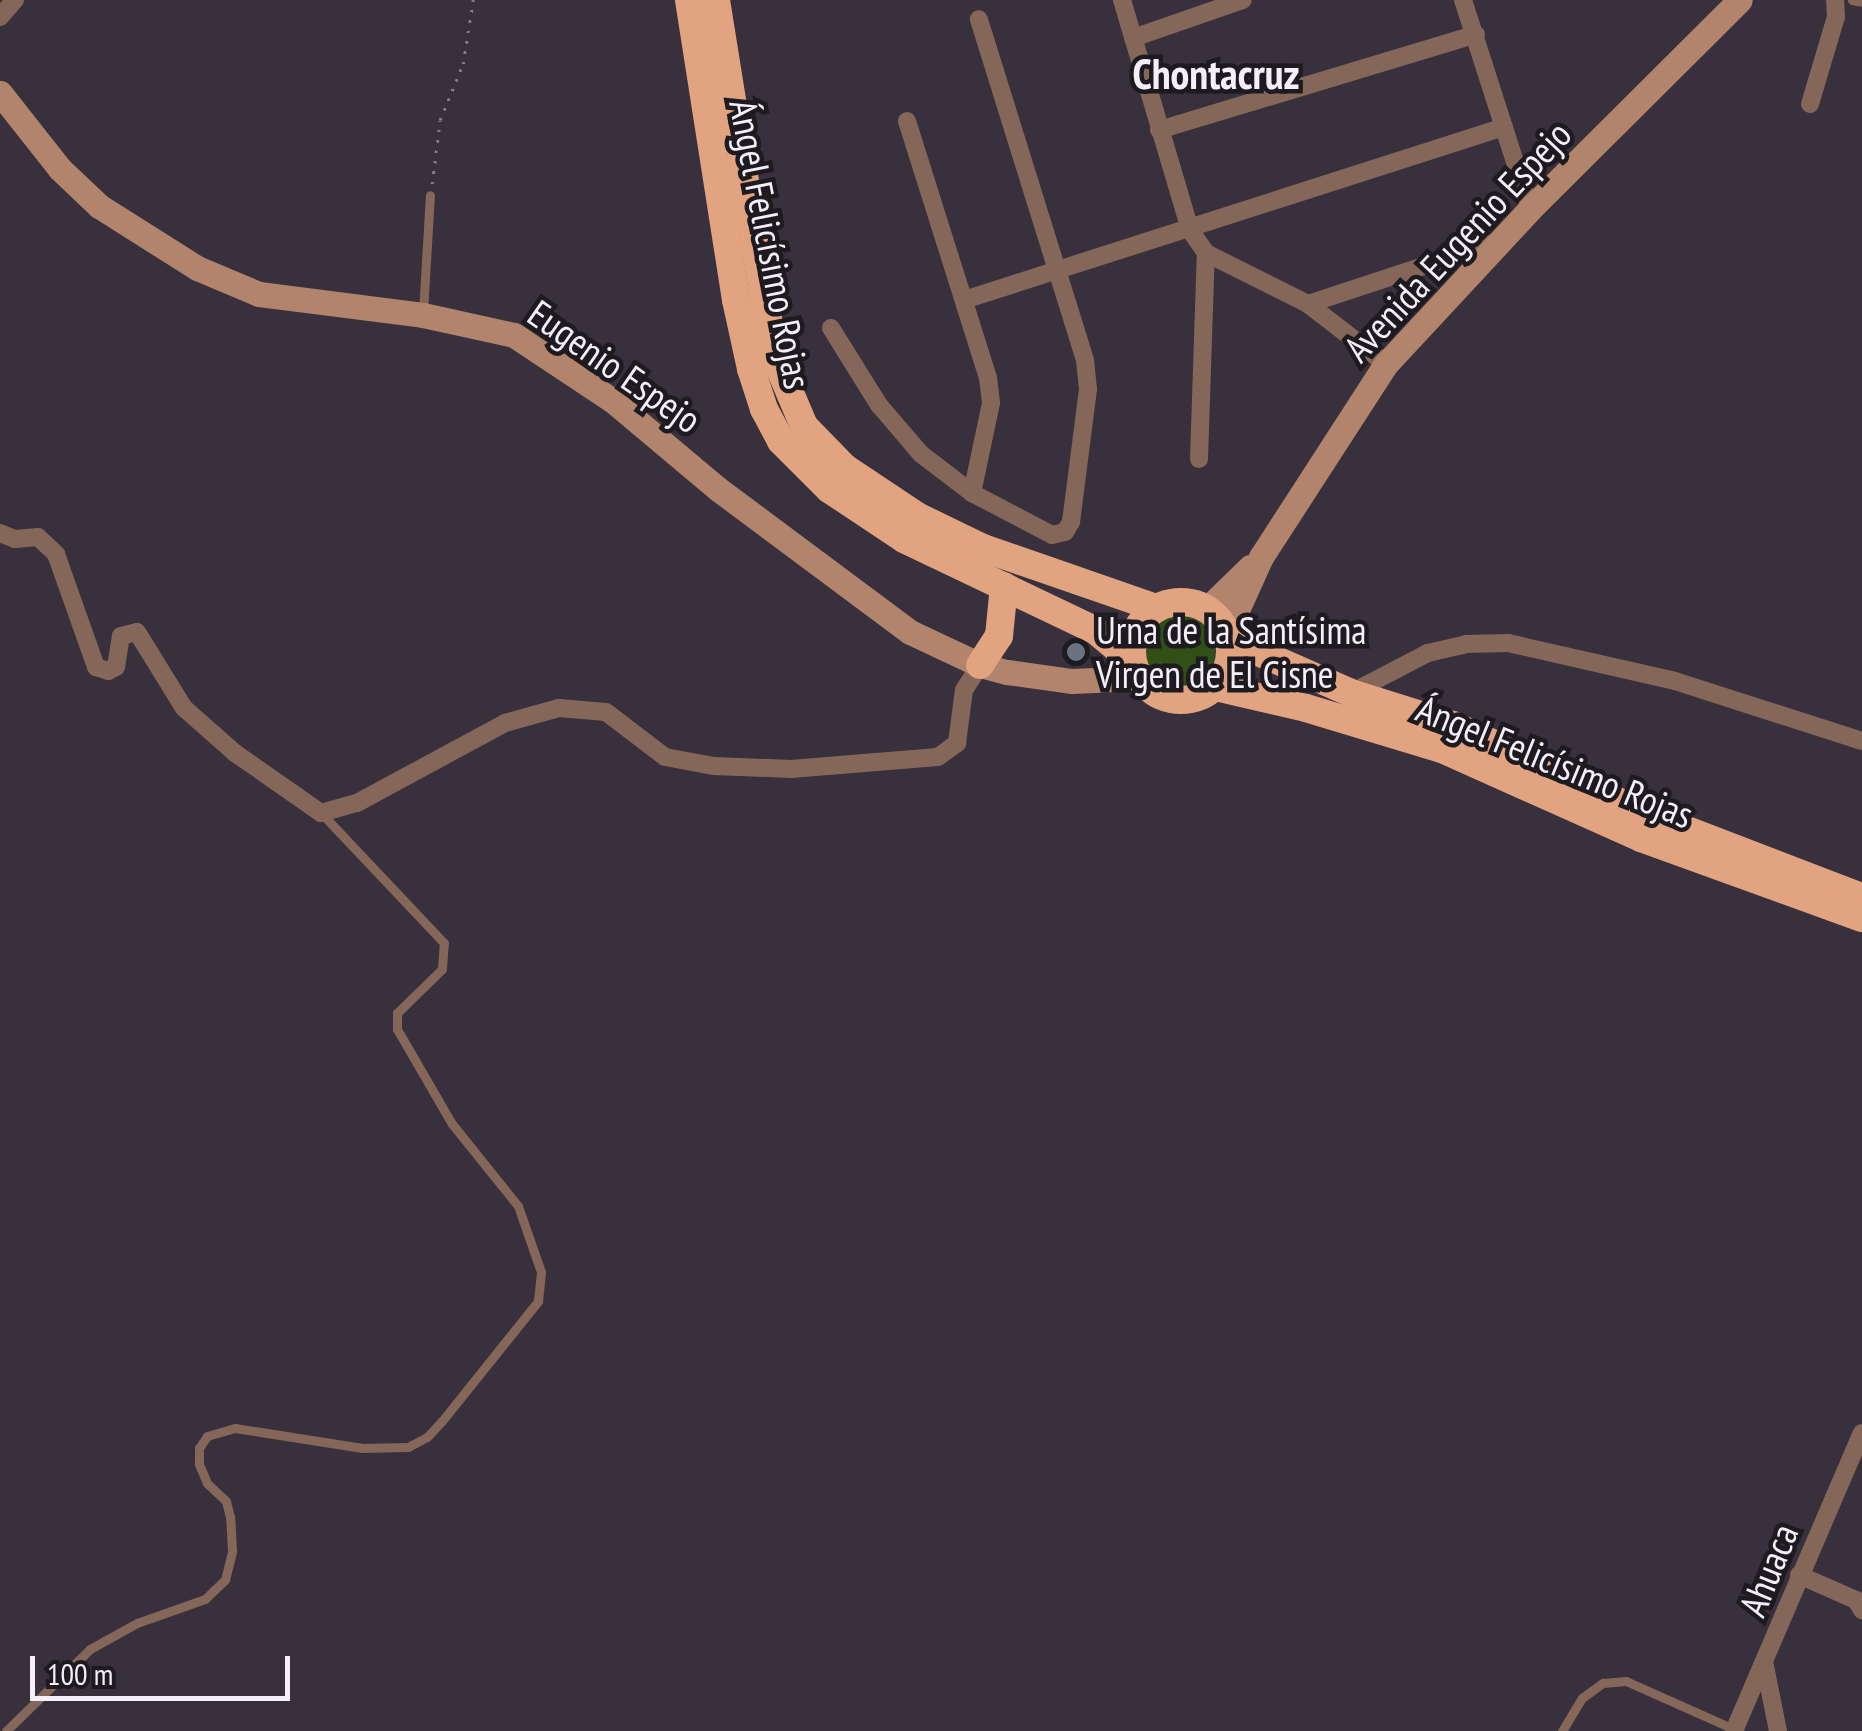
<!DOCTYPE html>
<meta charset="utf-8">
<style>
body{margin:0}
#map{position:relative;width:1862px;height:1731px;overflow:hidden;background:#38303d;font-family:"PT Sans Narrow",sans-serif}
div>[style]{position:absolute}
.green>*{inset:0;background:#315016}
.round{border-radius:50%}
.path>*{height:2.5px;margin-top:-1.25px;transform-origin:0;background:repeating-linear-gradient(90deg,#857e8a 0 2.5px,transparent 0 10.5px)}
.service>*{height:9px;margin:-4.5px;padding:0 4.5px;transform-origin:4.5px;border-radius:4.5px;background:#846758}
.minor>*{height:18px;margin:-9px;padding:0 9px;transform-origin:9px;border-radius:9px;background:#846758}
.secondary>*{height:25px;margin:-12.5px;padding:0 12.5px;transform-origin:12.5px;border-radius:12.5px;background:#b1846b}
.trunk>*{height:28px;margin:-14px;padding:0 14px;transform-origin:14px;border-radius:14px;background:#e2a380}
.trunk>.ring{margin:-14px;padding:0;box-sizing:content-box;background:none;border:28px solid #e2a380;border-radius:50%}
.dots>*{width:28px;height:28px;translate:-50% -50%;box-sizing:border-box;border:5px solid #1d1a20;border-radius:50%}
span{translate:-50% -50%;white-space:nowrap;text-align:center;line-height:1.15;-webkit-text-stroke:9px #1d1a20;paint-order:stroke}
.street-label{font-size:38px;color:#f4eff8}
.poi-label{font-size:38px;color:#f4eff8}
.left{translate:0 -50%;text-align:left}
.quarter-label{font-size:42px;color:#f4eff8;font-weight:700}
.scale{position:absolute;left:30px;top:1656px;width:260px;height:45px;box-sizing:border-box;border:5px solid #f4eff8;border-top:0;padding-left:12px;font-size:30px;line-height:35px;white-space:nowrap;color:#f4eff8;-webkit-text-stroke:8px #1d1a20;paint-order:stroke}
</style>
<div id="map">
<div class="green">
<i class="round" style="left:1143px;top:615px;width:72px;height:72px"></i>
</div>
<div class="path">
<i style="left:432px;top:184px;width:64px;rotate:-82.9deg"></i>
<i style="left:440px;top:120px;width:61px;rotate:-67.7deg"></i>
<i style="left:463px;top:64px;width:65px;rotate:-81.1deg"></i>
</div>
<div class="service">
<i style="left:1852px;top:0;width:10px;rotate:11deg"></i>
<i style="left:423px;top:312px;width:117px;rotate:-86.6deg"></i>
<i style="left:6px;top:1731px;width:117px;rotate:-44.3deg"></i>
<i style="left:90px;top:1649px;width:54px;rotate:-29deg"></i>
<i style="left:137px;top:1623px;width:72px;rotate:-19.4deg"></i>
<i style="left:205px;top:1599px;width:28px;rotate:-44deg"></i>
<i style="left:225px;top:1580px;width:30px;rotate:-76deg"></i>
<i style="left:232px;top:1551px;width:34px;rotate:-93deg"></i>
<i style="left:230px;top:1517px;width:16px;rotate:-104deg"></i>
<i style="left:226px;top:1501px;width:26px;rotate:-137deg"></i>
<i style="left:207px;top:1483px;width:21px;rotate:-113deg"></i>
<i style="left:199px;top:1464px;width:16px;rotate:-90deg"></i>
<i style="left:199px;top:1448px;width:14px;rotate:-56deg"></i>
<i style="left:207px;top:1436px;width:29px;rotate:-16deg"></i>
<i style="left:235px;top:1428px;width:129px;rotate:8.9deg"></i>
<i style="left:362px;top:1448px;width:46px;rotate:-1.2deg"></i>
<i style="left:408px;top:1447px;width:21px;rotate:-28deg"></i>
<i style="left:427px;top:1437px;width:22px;rotate:-47deg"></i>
<i style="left:442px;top:1421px;width:154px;rotate:-51.3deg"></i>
<i style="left:538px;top:1301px;width:29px;rotate:-84deg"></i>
<i style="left:541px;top:1272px;width:70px;rotate:-109.2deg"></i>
<i style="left:518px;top:1206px;width:105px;rotate:-128.8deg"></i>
<i style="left:452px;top:1124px;width:110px;rotate:-120.1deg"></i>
<i style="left:397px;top:1029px;width:16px;rotate:-90deg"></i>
<i style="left:397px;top:1013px;width:63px;rotate:-44.4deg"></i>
<i style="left:442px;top:969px;width:26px;rotate:-86deg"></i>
<i style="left:444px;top:943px;width:179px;rotate:-133.4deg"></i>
<i style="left:1562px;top:1731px;width:39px;rotate:-59deg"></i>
<i style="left:1582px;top:1698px;width:26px;rotate:-36deg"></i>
<i style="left:1603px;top:1683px;width:23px;rotate:-5deg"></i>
<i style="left:1626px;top:1681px;width:118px;rotate:24deg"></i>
</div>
<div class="minor">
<i style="left:1122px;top:0;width:240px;rotate:73.5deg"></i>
<i style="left:1190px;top:230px;width:28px;rotate:55deg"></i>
<i style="left:1206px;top:253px;width:114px;rotate:26.6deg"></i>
<i style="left:1308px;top:304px;width:98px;rotate:37.6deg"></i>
<i style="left:1463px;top:0;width:219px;rotate:72.2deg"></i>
<i style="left:0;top:17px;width:23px;rotate:-49deg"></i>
<i style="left:1133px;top:38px;width:116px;rotate:-19.1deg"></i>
<i style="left:1810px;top:104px;width:91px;rotate:-73.4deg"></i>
<i style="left:1836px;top:17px;width:17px;rotate:-93deg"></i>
<i style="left:907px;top:121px;width:269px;rotate:72.5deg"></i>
<i style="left:988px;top:378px;width:25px;rotate:83deg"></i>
<i style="left:991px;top:403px;width:92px;rotate:101.9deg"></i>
<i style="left:1159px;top:130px;width:331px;rotate:-16.8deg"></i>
<i style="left:964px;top:300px;width:567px;rotate:-17.76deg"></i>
<i style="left:1308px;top:304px;width:199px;rotate:-18.2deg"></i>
<i style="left:831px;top:328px;width:91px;rotate:58.1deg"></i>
<i style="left:879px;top:405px;width:65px;rotate:49.4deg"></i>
<i style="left:921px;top:454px;width:64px;rotate:37.4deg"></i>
<i style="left:972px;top:493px;width:90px;rotate:27.7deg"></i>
<i style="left:1052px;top:535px;width:13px;rotate:-13deg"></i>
<i style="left:1065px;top:532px;width:12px;rotate:-59deg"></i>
<i style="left:1071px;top:522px;width:134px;rotate:-82.7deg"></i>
<i style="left:1088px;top:389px;width:29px;rotate:-96deg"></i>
<i style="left:1085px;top:360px;width:357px;rotate:-107.3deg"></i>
<i style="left:1199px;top:459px;width:206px;rotate:-88.1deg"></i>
<i style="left:0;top:533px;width:16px;rotate:22deg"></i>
<i style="left:15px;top:539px;width:23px;rotate:-5deg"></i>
<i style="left:38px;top:537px;width:25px;rotate:43deg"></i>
<i style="left:56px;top:554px;width:120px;rotate:70.5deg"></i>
<i style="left:96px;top:667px;width:13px;rotate:18deg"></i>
<i style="left:108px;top:671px;width:9px;rotate:-27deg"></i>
<i style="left:116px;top:667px;width:31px;rotate:-81deg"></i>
<i style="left:121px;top:636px;width:16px;rotate:-14deg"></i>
<i style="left:137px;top:632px;width:89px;rotate:58.3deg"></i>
<i style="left:184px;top:708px;width:68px;rotate:41.4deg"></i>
<i style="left:235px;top:753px;width:105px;rotate:34.9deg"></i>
<i style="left:321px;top:813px;width:37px;rotate:-16deg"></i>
<i style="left:357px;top:803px;width:168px;rotate:-28.4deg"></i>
<i style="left:505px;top:723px;width:56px;rotate:-15.5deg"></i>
<i style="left:559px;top:708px;width:47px;rotate:4.9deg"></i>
<i style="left:606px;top:712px;width:74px;rotate:37.3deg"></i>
<i style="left:665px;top:757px;width:50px;rotate:10.4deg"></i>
<i style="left:714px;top:766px;width:77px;rotate:2.2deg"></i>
<i style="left:791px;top:769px;width:147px;rotate:-4.7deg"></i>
<i style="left:938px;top:757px;width:24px;rotate:-36deg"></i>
<i style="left:957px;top:743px;width:53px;rotate:-82.5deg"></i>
<i style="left:964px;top:690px;width:30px;rotate:-57deg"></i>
<i style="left:1351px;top:693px;width:87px;rotate:-27.5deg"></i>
<i style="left:1428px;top:653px;width:39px;rotate:-13deg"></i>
<i style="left:1466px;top:644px;width:42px;rotate:-1.4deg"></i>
<i style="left:1508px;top:643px;width:171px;rotate:12.8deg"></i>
<i style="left:1675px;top:681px;width:196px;rotate:17.8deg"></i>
<i style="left:1799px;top:1575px;width:62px;rotate:23.7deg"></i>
<i style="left:1856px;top:1600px;width:12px;rotate:59deg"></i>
<i style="left:1765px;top:1666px;width:66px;rotate:78.7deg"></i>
<i style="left:1734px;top:1731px;width:324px;rotate:-66.8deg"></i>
</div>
<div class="secondary">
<i style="left:0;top:93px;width:97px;rotate:51.7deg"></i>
<i style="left:60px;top:169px;width:54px;rotate:43.5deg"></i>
<i style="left:99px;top:206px;width:116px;rotate:32.3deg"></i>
<i style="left:197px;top:268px;width:67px;rotate:22.8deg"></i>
<i style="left:259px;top:294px;width:165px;rotate:7.3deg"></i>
<i style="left:423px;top:315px;width:93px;rotate:12.4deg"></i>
<i style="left:514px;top:335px;width:118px;rotate:33.6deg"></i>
<i style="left:612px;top:400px;width:138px;rotate:40deg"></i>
<i style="left:718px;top:489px;width:239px;rotate:36.7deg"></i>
<i style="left:910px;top:632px;width:77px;rotate:25.2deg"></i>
<i style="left:980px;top:665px;width:28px;rotate:15deg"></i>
<i style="left:1007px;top:672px;width:66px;rotate:7.9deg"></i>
<i style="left:1072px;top:681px;width:67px;rotate:-2.6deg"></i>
<i style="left:1207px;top:609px;width:60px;rotate:-44.3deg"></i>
<i style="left:1228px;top:630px;width:80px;rotate:-65.7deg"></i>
<i style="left:1261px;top:557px;width:230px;rotate:-57.1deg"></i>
<i style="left:1386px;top:364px;width:212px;rotate:-47.1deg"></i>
<i style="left:1530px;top:209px;width:296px;rotate:-44.9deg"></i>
</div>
<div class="trunk">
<i style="left:689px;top:0;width:304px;rotate:81.1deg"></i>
<i style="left:736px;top:300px;width:71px;rotate:77.7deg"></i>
<i style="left:751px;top:369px;width:42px;rotate:72deg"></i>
<i style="left:764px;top:409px;width:36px;rotate:62deg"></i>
<i style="left:781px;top:441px;width:68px;rotate:45deg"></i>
<i style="left:829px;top:489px;width:90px;rotate:33.7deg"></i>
<i style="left:904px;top:539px;width:212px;rotate:25.5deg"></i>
<i style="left:1095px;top:630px;width:48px;rotate:40deg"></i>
<i style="left:716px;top:0;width:298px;rotate:80.9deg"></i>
<i style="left:763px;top:294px;width:69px;rotate:78.4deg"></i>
<i style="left:777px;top:362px;width:69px;rotate:67.1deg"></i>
<i style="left:804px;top:426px;width:59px;rotate:45.7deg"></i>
<i style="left:845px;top:468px;width:87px;rotate:33.7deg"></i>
<i style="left:917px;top:516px;width:73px;rotate:25.9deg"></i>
<i style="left:983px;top:548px;width:183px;rotate:19.1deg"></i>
<i class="ring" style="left:1132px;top:602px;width:70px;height:70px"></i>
<i style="left:1231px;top:640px;width:131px;rotate:23.8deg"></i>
<i style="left:1351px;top:693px;width:107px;rotate:17.4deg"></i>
<i style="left:1453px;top:725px;width:215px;rotate:24.8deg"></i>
<i style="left:1648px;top:815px;width:229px;rotate:21deg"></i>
<i style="left:980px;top:665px;width:35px;rotate:-57deg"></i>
<i style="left:999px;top:636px;width:50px;rotate:-84.3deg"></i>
<i style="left:1216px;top:687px;width:92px;rotate:13.1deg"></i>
<i style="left:1306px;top:708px;width:142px;rotate:16.8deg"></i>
<i style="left:1442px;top:749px;width:218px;rotate:24.1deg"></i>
<i style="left:1641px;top:838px;width:235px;rotate:19.9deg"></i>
</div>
<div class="dots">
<i style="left:1076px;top:652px;background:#6b7280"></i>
</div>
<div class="street-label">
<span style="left:1457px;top:241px;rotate:-47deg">Avenida Eugenio Espejo</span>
<span style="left:771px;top:244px;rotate:79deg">Ángel Felicísimo Rojas</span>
<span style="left:615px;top:366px;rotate:35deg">Eugenio Espejo</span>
<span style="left:1555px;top:761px;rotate:22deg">Ángel Felicísimo Rojas</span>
<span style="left:1768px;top:1570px;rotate:-68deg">Ahuaca</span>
</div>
<div class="poi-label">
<span class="left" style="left:1096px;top:652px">Urna de la Santísima<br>Virgen de El Cisne</span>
</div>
<div class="quarter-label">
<span style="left:1216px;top:74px">Chontacruz</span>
</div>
<div class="scale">100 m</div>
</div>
